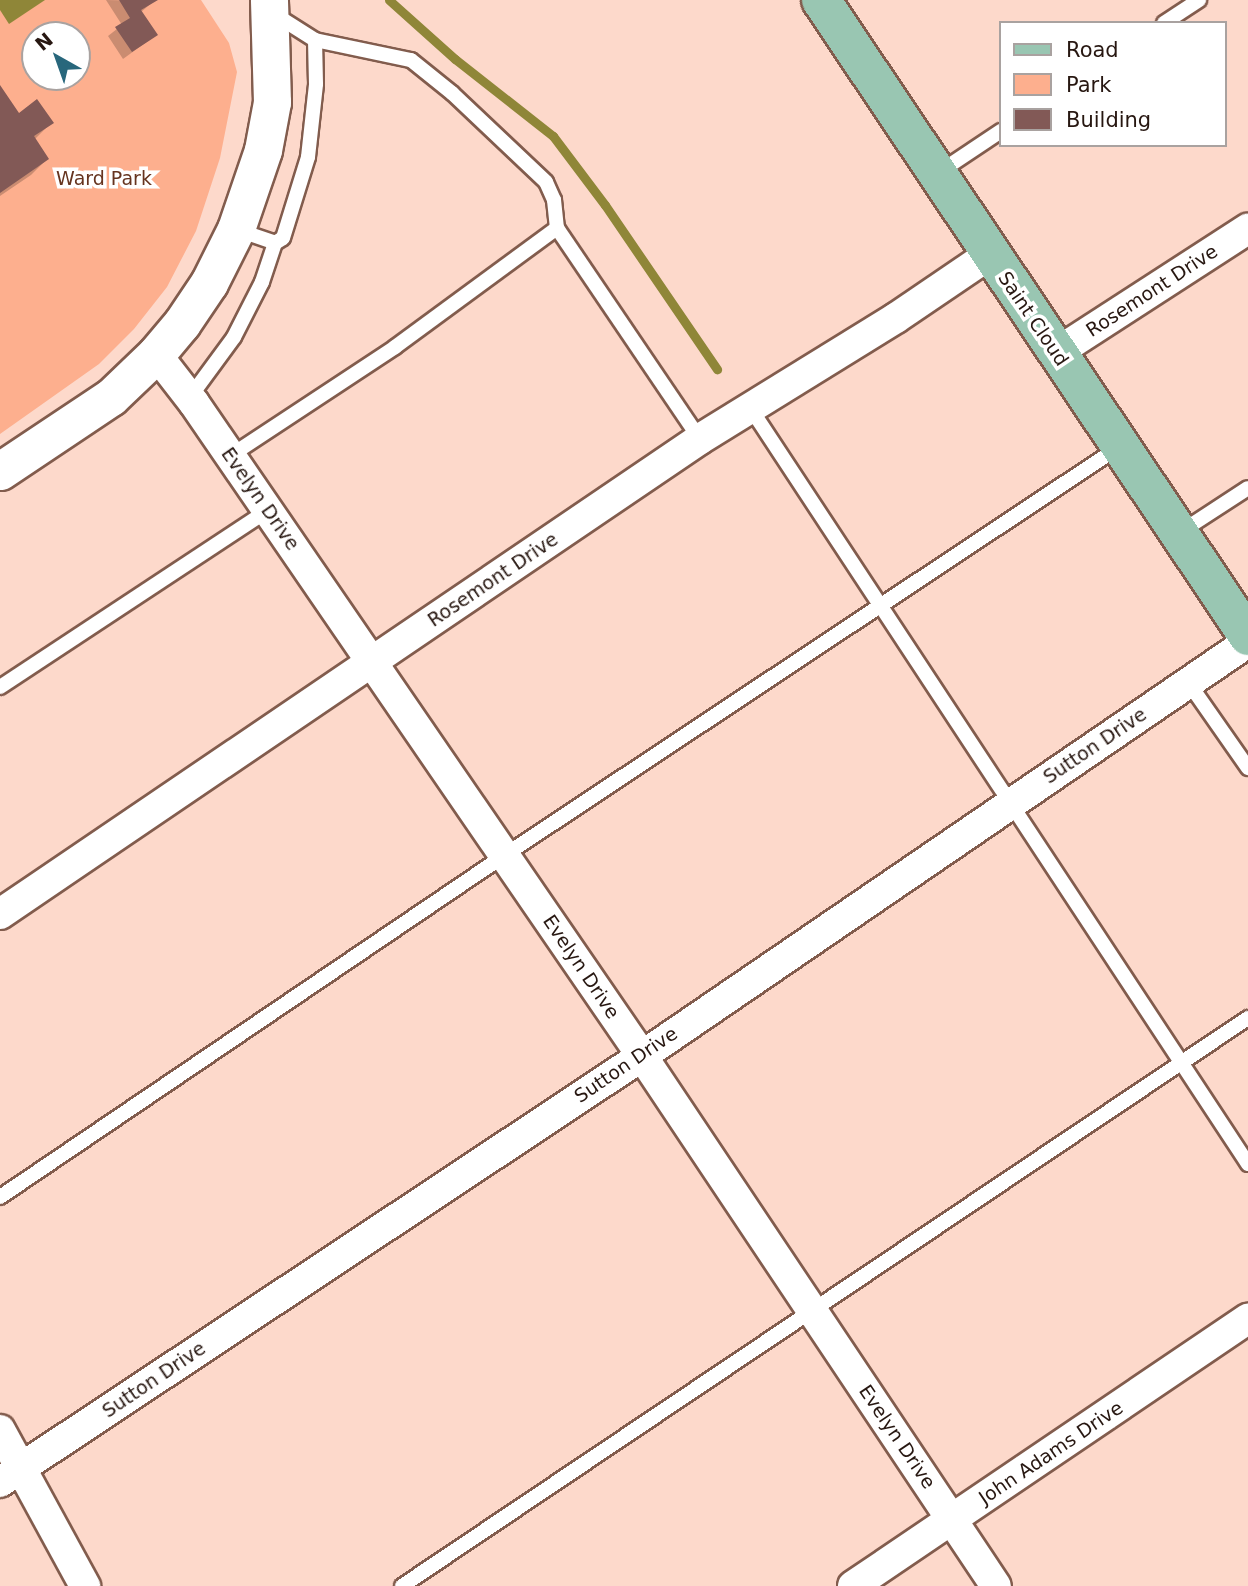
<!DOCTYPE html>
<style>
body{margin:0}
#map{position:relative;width:1248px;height:1586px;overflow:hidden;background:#fdd9cb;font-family:"DejaVu Sans",sans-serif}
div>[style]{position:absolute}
.green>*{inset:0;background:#fdaf8e}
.water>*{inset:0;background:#8f8638}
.shadow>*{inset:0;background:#0003}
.stream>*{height:9px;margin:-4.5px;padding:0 4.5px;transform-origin:4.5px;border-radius:4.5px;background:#8f8638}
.building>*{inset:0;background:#825956}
.roads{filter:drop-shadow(2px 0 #825c4d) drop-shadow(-2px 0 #825c4d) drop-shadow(0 2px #825c4d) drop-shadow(0 -2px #825c4d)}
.service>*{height:14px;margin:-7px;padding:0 7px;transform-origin:7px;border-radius:7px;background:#fff}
.minor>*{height:30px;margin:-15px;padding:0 15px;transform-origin:15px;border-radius:15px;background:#fff}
.tertiary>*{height:37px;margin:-18.5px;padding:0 18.5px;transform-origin:18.5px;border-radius:18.5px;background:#fff}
.primary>*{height:38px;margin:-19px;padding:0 19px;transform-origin:19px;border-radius:19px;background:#99c6b2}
span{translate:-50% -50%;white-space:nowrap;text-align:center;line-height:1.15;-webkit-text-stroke:7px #fff;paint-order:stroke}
.park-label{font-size:19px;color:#66341f}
.street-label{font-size:19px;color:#271711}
.legend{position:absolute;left:999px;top:21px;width:228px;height:126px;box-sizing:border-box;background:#fff;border:2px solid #a9a2a0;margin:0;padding:9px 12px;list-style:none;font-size:21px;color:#271711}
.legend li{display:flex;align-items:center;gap:14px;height:35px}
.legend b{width:35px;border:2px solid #a9a2a0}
.north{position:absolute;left:21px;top:21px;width:70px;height:70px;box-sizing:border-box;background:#fff;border:2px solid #a9a2a0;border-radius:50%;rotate:320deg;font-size:19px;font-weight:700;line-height:28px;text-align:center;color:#271711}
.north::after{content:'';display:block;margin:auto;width:24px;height:32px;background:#28677c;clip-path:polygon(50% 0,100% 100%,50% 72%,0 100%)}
</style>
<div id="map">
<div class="green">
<i style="clip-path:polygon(evenodd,0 0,201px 0,229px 43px,237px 72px,220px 158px,196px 231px,167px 287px,134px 329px,99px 364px,0 434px,0 0,35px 35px,77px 35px,77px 77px,35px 77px,35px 35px)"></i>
</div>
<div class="water">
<i style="clip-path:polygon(0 0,45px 0,9px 24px,0 10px)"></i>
</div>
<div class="shadow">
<i style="clip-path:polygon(106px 0,154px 1px,141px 12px,156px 35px,123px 59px,108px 36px,122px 25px)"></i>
<i style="clip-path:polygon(0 88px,18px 115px,51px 123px,34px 140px,47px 159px,31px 175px,0 196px)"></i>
</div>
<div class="stream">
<i style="left:389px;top:0;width:89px;rotate:41.8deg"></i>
<i style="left:455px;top:59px;width:125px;rotate:38.2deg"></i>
<i style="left:553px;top:136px;width:86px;rotate:53deg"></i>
<i style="left:605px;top:205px;width:199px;rotate:55.7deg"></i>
</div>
<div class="building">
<i style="clip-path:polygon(119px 0,158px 0,141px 10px,158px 35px,132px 52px,115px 27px,130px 18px)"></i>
<i style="clip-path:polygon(0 85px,19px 113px,37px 99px,54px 123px,34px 136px,49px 159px,0 193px)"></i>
</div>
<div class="roads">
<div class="service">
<i style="left:274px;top:14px;width:49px;rotate:32.4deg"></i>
<i style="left:315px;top:40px;width:98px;rotate:11.8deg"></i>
<i style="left:411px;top:60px;width:53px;rotate:38.8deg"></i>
<i style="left:452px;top:93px;width:129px;rotate:43.4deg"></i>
<i style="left:546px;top:182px;width:20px;rotate:66deg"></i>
<i style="left:554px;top:200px;width:28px;rotate:84deg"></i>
<i style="left:1164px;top:23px;width:42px;rotate:-33.3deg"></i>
<i style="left:938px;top:173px;width:76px;rotate:-33.7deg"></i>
<i style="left:238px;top:230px;width:39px;rotate:19deg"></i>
<i style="left:275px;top:243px;width:9px;rotate:-32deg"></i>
<i style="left:283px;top:238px;width:85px;rotate:-72.8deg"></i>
<i style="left:308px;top:157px;width:73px;rotate:-83.7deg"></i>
<i style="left:316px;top:84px;width:44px;rotate:-91.3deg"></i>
<i style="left:190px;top:397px;width:74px;rotate:-53.7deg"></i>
<i style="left:234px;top:337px;width:62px;rotate:-63deg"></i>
<i style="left:262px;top:282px;width:41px;rotate:-71.6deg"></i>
<i style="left:751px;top:409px;width:904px;rotate:56.64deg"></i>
<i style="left:230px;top:456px;width:198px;rotate:-33.4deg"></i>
<i style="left:395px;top:347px;width:201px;rotate:-36.3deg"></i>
<i style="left:557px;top:228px;width:255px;rotate:55.9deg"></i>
<i style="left:1179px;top:533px;width:82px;rotate:-33.1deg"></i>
<i style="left:1188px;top:682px;width:105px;rotate:55.1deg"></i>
<i style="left:0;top:687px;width:321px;rotate:-33.4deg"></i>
<i style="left:0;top:1197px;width:610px;rotate:-34.11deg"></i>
<i style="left:505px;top:855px;width:737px;rotate:-33.6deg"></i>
<i style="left:402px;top:1586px;width:1019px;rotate:-33.88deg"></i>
</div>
<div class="minor">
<i style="left:1056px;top:353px;width:229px;rotate:-32.9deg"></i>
<i style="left:156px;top:354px;width:62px;rotate:52.2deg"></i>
<i style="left:194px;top:403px;width:792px;rotate:55.55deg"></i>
<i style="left:642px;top:1056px;width:637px;rotate:56.26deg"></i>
<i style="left:0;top:914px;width:846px;rotate:-34.16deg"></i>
<i style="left:700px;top:439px;width:230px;rotate:-31.7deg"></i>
<i style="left:896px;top:318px;width:114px;rotate:-34.2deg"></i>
<i style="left:0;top:1430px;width:178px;rotate:61.4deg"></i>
<i style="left:0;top:1482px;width:770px;rotate:-33.57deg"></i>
<i style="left:642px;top:1056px;width:734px;rotate:-34.34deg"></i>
<i style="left:853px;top:1586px;width:477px;rotate:-34.1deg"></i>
</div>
<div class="tertiary">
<i style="left:0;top:471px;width:133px;rotate:-33.7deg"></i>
<i style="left:111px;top:397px;width:62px;rotate:-43.7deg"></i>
<i style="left:156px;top:354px;width:40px;rotate:-50deg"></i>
<i style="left:182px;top:323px;width:48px;rotate:-56deg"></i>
<i style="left:209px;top:283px;width:60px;rotate:-63.4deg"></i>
<i style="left:236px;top:229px;width:83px;rotate:-71.1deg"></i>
<i style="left:263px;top:150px;width:49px;rotate:-79.4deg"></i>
<i style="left:272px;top:102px;width:102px;rotate:-91.7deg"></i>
</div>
<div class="primary">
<i style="left:821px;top:0;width:766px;rotate:56.12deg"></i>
</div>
</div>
<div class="park-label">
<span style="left:104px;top:179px">Ward Park</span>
</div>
<div class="street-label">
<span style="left:1152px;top:291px;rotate:-33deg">Rosemont Drive</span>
<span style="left:1033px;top:319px;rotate:56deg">Saint Cloud</span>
<span style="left:260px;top:499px;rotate:55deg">Evelyn Drive</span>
<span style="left:493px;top:580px;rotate:-34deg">Rosemont Drive</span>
<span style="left:1095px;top:746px;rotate:-34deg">Sutton Drive</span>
<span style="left:581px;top:967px;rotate:56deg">Evelyn Drive</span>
<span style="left:626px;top:1065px;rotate:-34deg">Sutton Drive</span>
<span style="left:154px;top:1380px;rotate:-34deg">Sutton Drive</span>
<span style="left:897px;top:1437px;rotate:56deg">Evelyn Drive</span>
<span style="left:1051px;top:1453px;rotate:-34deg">John Adams Drive</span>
</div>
<ul class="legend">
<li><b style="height:9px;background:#99c6b2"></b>Road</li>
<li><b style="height:19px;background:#fdaf8e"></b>Park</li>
<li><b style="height:19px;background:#825956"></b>Building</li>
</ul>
<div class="north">N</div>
</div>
